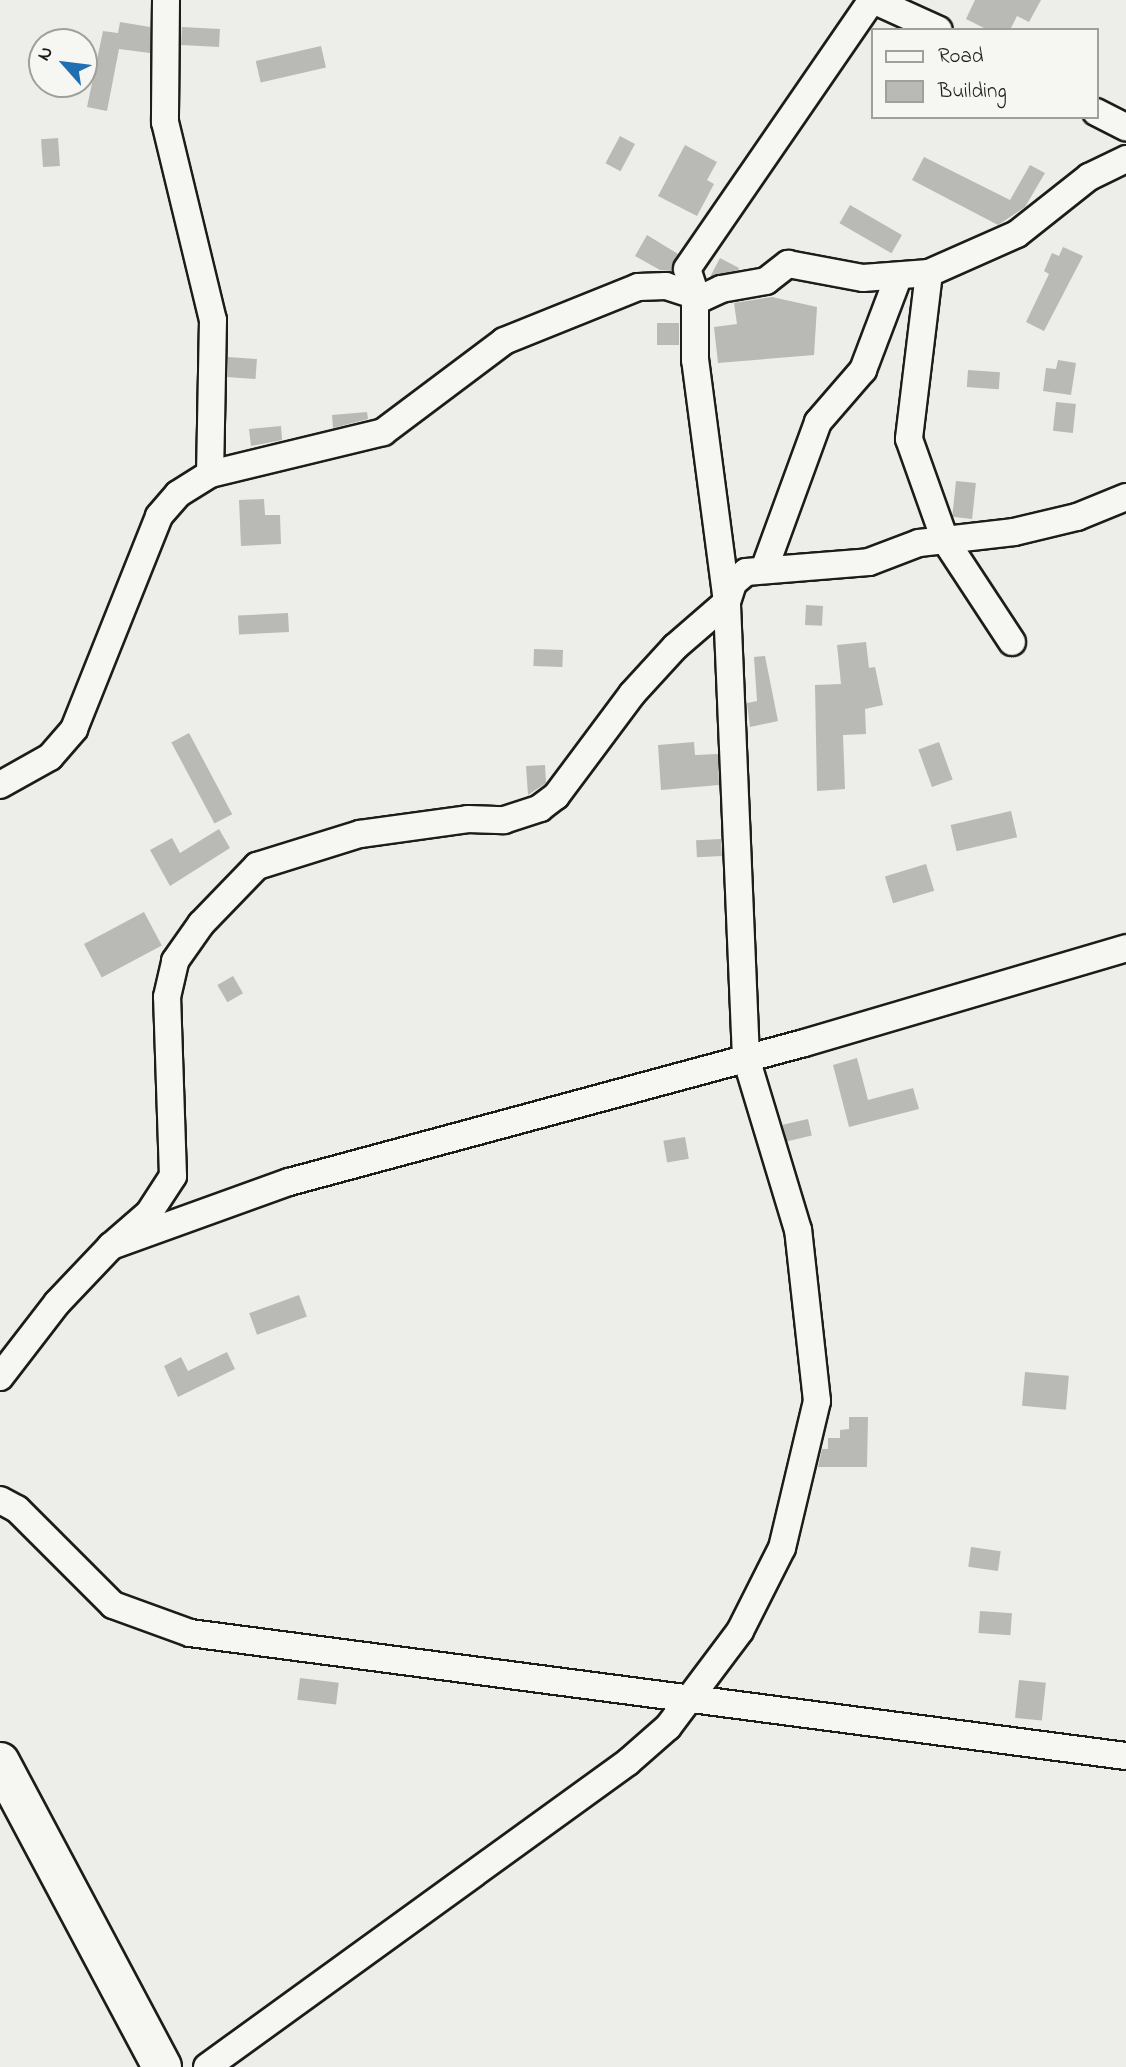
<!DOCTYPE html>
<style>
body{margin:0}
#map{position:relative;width:1126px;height:2067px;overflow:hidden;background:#edede9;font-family:"Indie Flower",sans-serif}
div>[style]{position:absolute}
.building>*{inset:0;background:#b9b9b6;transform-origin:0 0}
.roads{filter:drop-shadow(2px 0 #1c1c1c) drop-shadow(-2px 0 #1c1c1c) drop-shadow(0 2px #1c1c1c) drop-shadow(0 -2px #1c1c1c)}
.minor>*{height:26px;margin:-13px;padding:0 13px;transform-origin:13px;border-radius:13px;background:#f6f6f2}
.primary>*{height:38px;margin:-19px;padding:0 19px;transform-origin:19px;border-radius:19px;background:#f6f6f2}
span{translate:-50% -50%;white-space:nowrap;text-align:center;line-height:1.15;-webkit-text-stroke:6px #f6f6f2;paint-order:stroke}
.legend{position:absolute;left:871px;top:28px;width:228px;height:91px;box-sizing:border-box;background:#f6f6f2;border:2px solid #9f9f9c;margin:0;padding:9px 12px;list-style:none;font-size:21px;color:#1c1c1c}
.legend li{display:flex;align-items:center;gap:14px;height:35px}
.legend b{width:35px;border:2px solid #9f9f9c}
.north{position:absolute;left:28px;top:28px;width:70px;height:70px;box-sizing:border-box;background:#f6f6f2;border:2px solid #9f9f9c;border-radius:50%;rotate:298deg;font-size:19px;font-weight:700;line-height:28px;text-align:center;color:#1c1c1c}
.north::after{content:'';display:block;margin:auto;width:24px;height:32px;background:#1f6fb2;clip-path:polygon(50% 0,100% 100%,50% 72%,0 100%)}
</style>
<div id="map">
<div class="building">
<i style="clip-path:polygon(975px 0,1041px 0,1029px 22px,1017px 16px,1010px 30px,988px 30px,966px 19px)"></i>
<i style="clip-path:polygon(120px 22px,150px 27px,150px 53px,119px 49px,107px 111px,87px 107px,103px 31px,118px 33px)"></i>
<i style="left:182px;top:27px;width:38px;height:18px;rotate:3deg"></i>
<i style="left:321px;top:46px;width:22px;height:67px;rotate:77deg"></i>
<i style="left:620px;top:136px;width:17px;height:31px;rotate:28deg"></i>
<i style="left:58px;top:138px;width:28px;height:17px;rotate:86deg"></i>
<i style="clip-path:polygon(685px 145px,717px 162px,707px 180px,714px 184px,697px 216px,658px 196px)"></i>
<i style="clip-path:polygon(924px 157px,1010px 200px,1030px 165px,1045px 173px,1025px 207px,998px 225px,912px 180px)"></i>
<i style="left:850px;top:205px;width:60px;height:21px;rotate:30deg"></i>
<i style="clip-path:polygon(647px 235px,678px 254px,672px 271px,660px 270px,635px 256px)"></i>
<i style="clip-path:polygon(1063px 247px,1083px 256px,1044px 331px,1026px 322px,1049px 274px,1044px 271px,1052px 253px,1059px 256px)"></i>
<i style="clip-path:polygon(720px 258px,739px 268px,738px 270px,710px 277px)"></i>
<i style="clip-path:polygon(772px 297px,817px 307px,814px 355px,718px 363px,714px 327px,737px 324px,734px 303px)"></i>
<i style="left:679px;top:323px;width:22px;height:22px;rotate:90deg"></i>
<i style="left:228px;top:357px;width:29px;height:20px;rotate:4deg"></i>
<i style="clip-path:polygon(1058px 360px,1076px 363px,1071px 395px,1043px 391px,1046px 368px,1056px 369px)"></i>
<i style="left:968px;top:370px;width:32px;height:17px;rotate:4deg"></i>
<i style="left:1056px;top:402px;width:20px;height:29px;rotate:6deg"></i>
<i style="clip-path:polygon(367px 412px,368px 419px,333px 428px,332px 415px)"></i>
<i style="clip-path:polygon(281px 426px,282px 440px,251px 446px,249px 429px)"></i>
<i style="left:956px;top:481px;width:20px;height:36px;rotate:6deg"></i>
<i style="clip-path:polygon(264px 499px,265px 515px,280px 515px,281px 544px,241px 546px,239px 500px)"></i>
<i style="left:806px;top:605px;width:17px;height:20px;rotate:3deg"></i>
<i style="left:288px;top:613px;width:19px;height:50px;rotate:87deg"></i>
<i style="clip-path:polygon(866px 642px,869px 668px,875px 667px,883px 705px,865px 709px,866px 734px,843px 735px,845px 789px,817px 791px,815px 685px,841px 684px,837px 645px)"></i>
<i style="left:534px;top:649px;width:29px;height:17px;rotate:2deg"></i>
<i style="clip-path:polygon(765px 656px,778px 721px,750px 727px,747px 703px,757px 701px,754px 657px)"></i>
<i style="left:189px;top:733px;width:92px;height:20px;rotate:62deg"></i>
<i style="clip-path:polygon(694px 742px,695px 755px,718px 754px,719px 785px,661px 790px,658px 745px)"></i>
<i style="left:939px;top:742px;width:40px;height:22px;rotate:70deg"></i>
<i style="clip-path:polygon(545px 765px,546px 783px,528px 795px,526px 766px)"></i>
<i style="left:1011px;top:811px;width:27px;height:62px;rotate:77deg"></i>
<i style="clip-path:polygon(219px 829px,230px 848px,170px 886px,150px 850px,172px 838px,180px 853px)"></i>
<i style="left:721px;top:839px;width:17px;height:25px;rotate:87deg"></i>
<i style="left:926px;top:864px;width:28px;height:43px;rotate:73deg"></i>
<i style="left:144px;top:912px;width:38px;height:68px;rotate:62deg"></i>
<i style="left:233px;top:976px;width:20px;height:18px;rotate:60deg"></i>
<i style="clip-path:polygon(857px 1058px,868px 1100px,913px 1088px,919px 1109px,849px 1127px,833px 1065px)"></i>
<i style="left:808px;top:1119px;width:17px;height:26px;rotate:77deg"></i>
<i style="left:685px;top:1137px;width:22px;height:22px;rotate:80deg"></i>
<i style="left:299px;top:1295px;width:23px;height:53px;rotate:70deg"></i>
<i style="clip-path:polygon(227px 1352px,235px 1369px,178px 1397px,164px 1366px,181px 1357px,188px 1371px)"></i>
<i style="left:1025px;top:1372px;width:44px;height:34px;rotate:5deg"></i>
<i style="clip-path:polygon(849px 1417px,868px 1417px,867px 1467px,818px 1467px,822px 1449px,828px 1449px,828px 1438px,840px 1438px,840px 1430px,849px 1429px)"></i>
<i style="left:971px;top:1547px;width:30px;height:20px;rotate:8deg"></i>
<i style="left:980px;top:1611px;width:32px;height:22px;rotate:4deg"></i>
<i style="left:300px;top:1678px;width:39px;height:22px;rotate:7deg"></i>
<i style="left:1019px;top:1680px;width:27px;height:38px;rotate:6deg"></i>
</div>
<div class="roads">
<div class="minor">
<i style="left:166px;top:0;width:122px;rotate:90.5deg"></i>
<i style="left:165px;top:122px;width:204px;rotate:76.4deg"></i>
<i style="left:213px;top:320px;width:154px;rotate:91.1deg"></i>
<i style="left:873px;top:0;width:72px;rotate:24.4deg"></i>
<i style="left:1096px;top:112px;width:34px;rotate:27deg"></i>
<i style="left:929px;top:273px;width:167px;rotate:96.9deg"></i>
<i style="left:909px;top:439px;width:107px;rotate:70.4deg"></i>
<i style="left:945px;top:540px;width:122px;rotate:56.7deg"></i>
<i style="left:765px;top:567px;width:154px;rotate:-69.9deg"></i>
<i style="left:818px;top:422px;width:69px;rotate:-49.1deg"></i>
<i style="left:863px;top:370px;width:98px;rotate:-69.2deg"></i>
<i style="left:0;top:785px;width:57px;rotate:-29.2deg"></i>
<i style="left:50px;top:757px;width:37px;rotate:-49deg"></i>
<i style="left:74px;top:729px;width:229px;rotate:-68.2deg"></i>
<i style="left:159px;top:516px;width:29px;rotate:-49deg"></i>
<i style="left:178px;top:494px;width:38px;rotate:-32deg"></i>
<i style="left:210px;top:474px;width:178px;rotate:-13.6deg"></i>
<i style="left:383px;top:432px;width:151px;rotate:-36.9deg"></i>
<i style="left:504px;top:341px;width:144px;rotate:-21.9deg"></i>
<i style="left:638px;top:287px;width:28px;rotate:-2deg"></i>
<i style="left:666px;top:286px;width:38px;rotate:18deg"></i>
<i style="left:702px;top:298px;width:21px;rotate:-25deg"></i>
<i style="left:721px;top:289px;width:46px;rotate:-10.1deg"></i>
<i style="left:766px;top:281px;width:28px;rotate:-38deg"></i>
<i style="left:788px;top:264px;width:76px;rotate:10.6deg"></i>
<i style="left:863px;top:278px;width:66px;rotate:-4.3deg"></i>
<i style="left:929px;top:273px;width:96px;rotate:-23.9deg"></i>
<i style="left:1017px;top:234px;width:92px;rotate:-38.4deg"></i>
<i style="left:1089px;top:177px;width:41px;rotate:-25.9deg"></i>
<i style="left:111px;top:1246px;width:50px;rotate:-41deg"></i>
<i style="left:149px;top:1213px;width:44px;rotate:-57deg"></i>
<i style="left:173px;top:1176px;width:179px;rotate:-91.9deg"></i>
<i style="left:167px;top:997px;width:37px;rotate:-77deg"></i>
<i style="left:175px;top:961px;width:45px;rotate:-54.9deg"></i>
<i style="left:201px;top:924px;width:81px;rotate:-46deg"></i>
<i style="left:257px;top:866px;width:108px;rotate:-17.3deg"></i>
<i style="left:360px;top:834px;width:109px;rotate:-7.9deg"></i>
<i style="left:468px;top:819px;width:36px;rotate:2deg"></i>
<i style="left:504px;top:820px;width:38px;rotate:-18deg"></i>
<i style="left:540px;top:808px;width:20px;rotate:-37deg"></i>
<i style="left:556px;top:796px;width:127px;rotate:-53.3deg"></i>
<i style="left:632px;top:694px;width:64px;rotate:-47.5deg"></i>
<i style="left:675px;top:647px;width:69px;rotate:-40.9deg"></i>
<i style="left:727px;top:602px;width:20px;rotate:-72deg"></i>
<i style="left:733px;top:583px;width:17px;rotate:-40deg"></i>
<i style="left:746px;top:572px;width:123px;rotate:-4.6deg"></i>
<i style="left:869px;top:562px;width:53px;rotate:-20.8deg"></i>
<i style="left:919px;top:543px;width:96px;rotate:-6.6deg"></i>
<i style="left:1014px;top:532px;width:65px;rotate:-13.4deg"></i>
<i style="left:1077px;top:517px;width:53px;rotate:-22.2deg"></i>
<i style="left:0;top:1377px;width:93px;rotate:-52.4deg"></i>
<i style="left:57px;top:1303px;width:79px;rotate:-46.5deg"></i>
<i style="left:111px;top:1246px;width:189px;rotate:-19.8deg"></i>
<i style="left:289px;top:1182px;width:533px;rotate:-15.1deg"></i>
<i style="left:804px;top:1043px;width:336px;rotate:-16.4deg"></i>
<i style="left:0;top:1500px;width:19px;rotate:28deg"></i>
<i style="left:17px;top:1509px;width:136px;rotate:45deg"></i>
<i style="left:113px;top:1605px;width:82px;rotate:20deg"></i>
<i style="left:190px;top:1633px;width:944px;rotate:7.49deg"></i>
<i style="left:207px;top:2067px;width:520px;rotate:-35.92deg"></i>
<i style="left:628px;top:1762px;width:53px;rotate:-41.2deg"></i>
<i style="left:668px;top:1727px;width:120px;rotate:-53.1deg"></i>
<i style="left:740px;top:1631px;width:93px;rotate:-63.2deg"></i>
<i style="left:782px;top:1548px;width:151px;rotate:-76.6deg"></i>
<i style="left:817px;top:1401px;width:172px;rotate:-96.3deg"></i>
<i style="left:798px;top:1230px;width:180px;rotate:-106.8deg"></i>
<i style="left:746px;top:1058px;width:456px;rotate:-92.4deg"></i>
<i style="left:727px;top:602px;width:244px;rotate:-97.5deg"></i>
<i style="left:695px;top:360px;width:67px;rotate:-90deg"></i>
<i style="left:695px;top:293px;width:25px;rotate:-108deg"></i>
<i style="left:687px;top:269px;width:326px;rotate:-55.5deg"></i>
</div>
<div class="primary">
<i style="left:0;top:1762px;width:345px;rotate:62deg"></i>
</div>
</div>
<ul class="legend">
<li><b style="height:9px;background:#f6f6f2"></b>Road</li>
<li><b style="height:19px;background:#b9b9b6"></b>Building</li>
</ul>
<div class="north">N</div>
</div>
